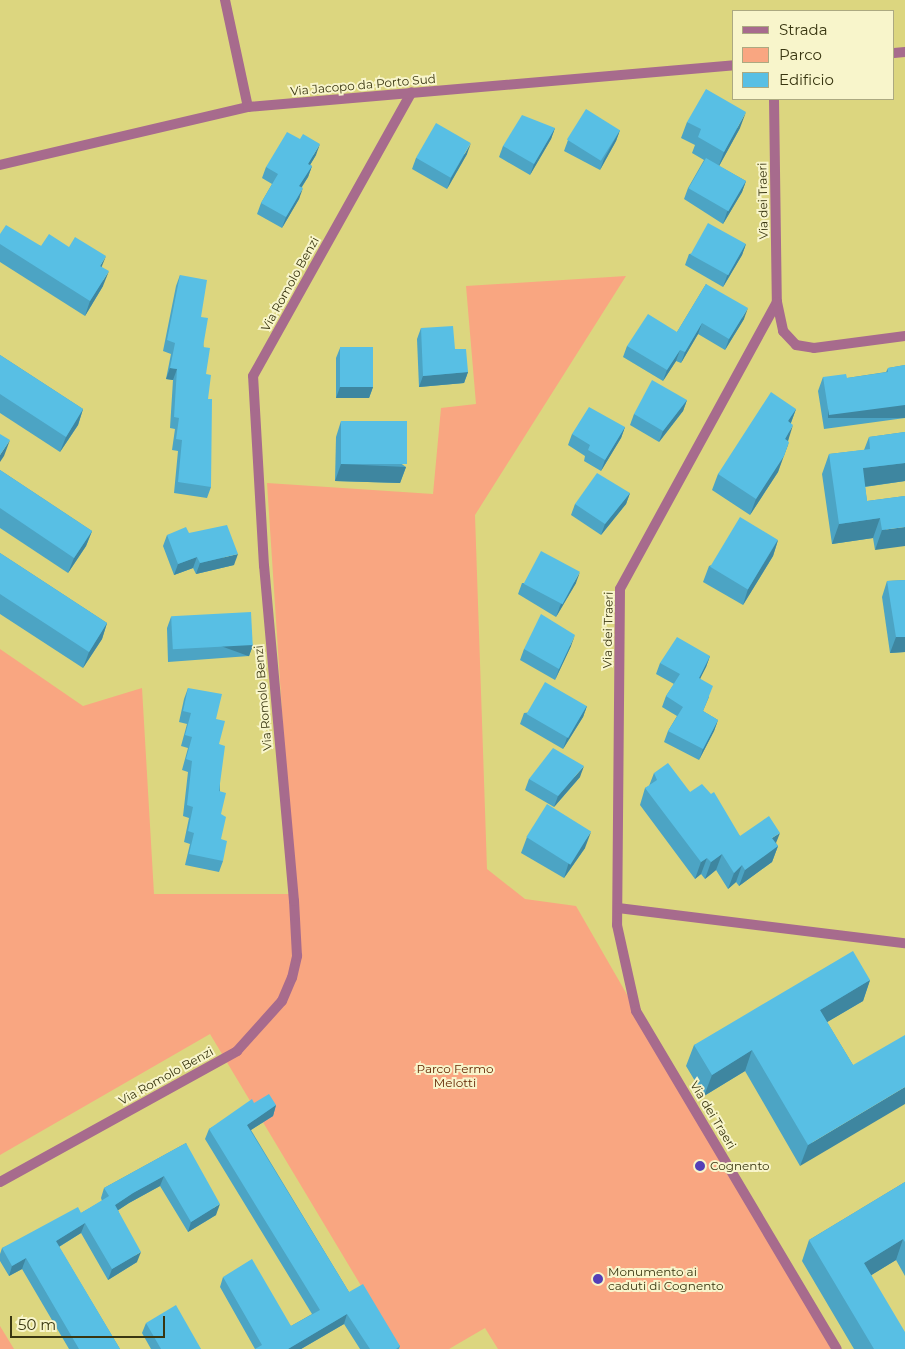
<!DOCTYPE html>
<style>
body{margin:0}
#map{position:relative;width:905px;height:1349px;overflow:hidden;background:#dcd67f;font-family:Montserrat,sans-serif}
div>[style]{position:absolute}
.green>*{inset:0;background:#f9a681}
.minor>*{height:10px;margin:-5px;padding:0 5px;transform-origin:5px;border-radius:5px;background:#a76b8d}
.tertiary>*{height:10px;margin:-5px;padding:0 5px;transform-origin:5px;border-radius:5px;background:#a76b8d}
.wall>*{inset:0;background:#4ca4c4}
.shaded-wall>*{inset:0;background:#3e86a0;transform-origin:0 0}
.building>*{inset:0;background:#58bfe4;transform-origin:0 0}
.dots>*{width:14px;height:14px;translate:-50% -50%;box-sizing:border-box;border:2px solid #f8f5cb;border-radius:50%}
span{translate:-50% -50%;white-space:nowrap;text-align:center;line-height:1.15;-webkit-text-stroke:4px #f8f5cb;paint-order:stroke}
.street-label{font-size:12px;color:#393611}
.park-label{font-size:12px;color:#632502}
.poi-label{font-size:12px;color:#393611}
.left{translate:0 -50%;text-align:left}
.legend{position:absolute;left:732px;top:10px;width:162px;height:90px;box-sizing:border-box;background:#f8f5cb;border:1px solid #aca981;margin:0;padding:6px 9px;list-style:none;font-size:15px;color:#393611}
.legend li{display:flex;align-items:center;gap:10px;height:25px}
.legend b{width:25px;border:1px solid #aca981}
.scale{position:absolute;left:10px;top:1316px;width:155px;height:22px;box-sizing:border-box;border:2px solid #393611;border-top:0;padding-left:6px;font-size:15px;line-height:18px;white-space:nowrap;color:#393611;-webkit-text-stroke:4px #f8f5cb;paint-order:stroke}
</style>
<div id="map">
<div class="green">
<i style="clip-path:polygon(626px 276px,475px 515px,487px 869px,525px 899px,576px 906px,831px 1349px,498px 1349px,485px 1328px,449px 1349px,399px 1349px,210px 1034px,0 1155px,0 649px,83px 706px,142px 688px,154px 894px,294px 894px,267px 483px,433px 494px,441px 408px,476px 404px,466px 286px)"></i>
<i style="clip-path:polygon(0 1326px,14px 1349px,0 1349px)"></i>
</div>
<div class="minor">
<i style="left:774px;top:99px;width:203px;rotate:89.2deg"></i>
<i style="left:777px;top:302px;width:327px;rotate:118.7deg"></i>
<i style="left:620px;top:589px;width:336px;rotate:90.5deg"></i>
<i style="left:617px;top:925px;width:88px;rotate:77.5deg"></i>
<i style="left:636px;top:1011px;width:393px;rotate:59.3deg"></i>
<i style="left:777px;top:302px;width:30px;rotate:78deg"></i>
<i style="left:783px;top:331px;width:19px;rotate:47deg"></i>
<i style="left:796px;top:345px;width:18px;rotate:9deg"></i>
<i style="left:814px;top:348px;width:92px;rotate:-7.5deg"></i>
<i style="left:618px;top:908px;width:289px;rotate:7deg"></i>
<i style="left:0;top:1182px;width:271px;rotate:-28.9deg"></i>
<i style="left:237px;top:1051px;width:67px;rotate:-48deg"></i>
<i style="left:282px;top:1001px;width:25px;rotate:-67deg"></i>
<i style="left:292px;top:978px;width:23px;rotate:-77deg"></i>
<i style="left:297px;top:956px;width:55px;rotate:-93.1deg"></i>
<i style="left:294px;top:901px;width:336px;rotate:-95.1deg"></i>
<i style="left:264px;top:566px;width:190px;rotate:-93.3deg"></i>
<i style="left:253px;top:376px;width:325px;rotate:-60.8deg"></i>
</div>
<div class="tertiary">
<i style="left:225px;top:0;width:109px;rotate:77.9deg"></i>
<i style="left:894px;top:53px;width:11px;rotate:-5deg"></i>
<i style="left:0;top:165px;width:255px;rotate:-13.2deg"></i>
<i style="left:248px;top:107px;width:488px;rotate:-4.9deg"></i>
</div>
<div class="wall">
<i style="clip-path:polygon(687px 122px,740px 128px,719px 166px,746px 181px,742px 192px,723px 224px,684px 199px,688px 188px,704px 160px,692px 153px,695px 145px,681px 138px)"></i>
<i style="clip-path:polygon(555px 128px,551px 139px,530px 175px,499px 157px,503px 146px)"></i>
<i style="clip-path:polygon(620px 130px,616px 141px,600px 170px,564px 151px,568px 140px)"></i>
<i style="clip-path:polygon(467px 154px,447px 189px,412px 169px,416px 158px)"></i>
<i style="clip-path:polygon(316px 155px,310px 165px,312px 166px,308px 177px,302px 187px,299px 199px,282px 228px,257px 214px,261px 203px,272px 184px,262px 178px,266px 167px)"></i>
<i style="clip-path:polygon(0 234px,41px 246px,102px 267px,103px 286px,85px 316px,0 262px)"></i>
<i style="clip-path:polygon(746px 244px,742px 255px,723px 287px,685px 265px,689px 254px)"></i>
<i style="clip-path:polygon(180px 275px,201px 317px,208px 399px,211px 487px,207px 498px,174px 493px,178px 451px,172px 450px,175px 429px,170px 428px,173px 380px,166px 379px,171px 354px,163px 351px,176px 286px)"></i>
<i style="clip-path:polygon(706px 284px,744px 319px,725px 350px,698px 334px,681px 363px,676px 361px,663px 381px,623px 357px,627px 346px,677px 332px)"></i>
<i style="clip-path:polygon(421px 328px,455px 349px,468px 372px,464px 383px,419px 387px,417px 339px)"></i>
<i style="clip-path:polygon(340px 348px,373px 387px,369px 398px,336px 398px,336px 358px)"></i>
<i style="clip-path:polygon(0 355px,83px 409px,78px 425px,60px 452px,0 413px)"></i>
<i style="clip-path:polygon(905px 365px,905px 418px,824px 429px,818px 391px,823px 377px,847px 378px,886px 372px,888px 368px)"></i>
<i style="clip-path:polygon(687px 400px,683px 411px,659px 442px,630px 425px,634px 414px)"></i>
<i style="clip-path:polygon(796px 409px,791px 423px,788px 441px,778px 472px,750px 515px,712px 490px,718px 474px)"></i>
<i style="clip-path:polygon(341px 421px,406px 467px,400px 483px,335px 481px,336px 437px)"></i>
<i style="clip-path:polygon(625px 427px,621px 438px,601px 471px,584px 461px,585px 456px,568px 445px,572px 434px)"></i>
<i style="clip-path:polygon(905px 432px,905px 481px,865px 487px,867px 501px,905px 496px,875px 550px,873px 538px,832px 544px,822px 474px,829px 454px,864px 450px,869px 437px)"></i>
<i style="clip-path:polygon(0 470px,92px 531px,86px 546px,68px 573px,0 528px)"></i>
<i style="clip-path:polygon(630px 493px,626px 504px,601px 535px,571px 515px,575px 504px)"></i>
<i style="clip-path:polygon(189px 533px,234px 565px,196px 574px,193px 568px,174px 575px,163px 546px,167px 535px)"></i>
<i style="clip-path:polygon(778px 540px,773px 556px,743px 605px,703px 582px,709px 566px)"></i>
<i style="clip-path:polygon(0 553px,107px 623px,102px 639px,83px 668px,0 614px)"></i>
<i style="clip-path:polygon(905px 580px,905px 652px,890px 653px,882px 597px,887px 581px)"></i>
<i style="clip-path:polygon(522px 583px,576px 583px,556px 617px,518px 594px)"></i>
<i style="clip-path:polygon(171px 617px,253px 645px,249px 656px,168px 662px,167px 628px)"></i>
<i style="clip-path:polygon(571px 646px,555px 680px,520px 660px,524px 649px)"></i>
<i style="clip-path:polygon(710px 656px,706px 667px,700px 678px,709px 697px,703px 711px,718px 720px,714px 731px,699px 760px,664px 742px,668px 731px,677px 716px,662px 707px,666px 696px,674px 684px,656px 674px,660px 663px)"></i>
<i style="clip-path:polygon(188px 688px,216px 719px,219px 744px,221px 839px,223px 861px,219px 872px,185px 865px,190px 844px,184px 842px,189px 818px,183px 816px,188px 772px,182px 770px,188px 748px,181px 746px,187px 724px,179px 722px,184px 699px)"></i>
<i style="clip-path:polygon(587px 706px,583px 717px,563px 749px,520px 724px,524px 713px)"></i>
<i style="clip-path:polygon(654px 773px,690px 792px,740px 836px,776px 843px,778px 846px,772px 862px,739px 886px,736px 882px,728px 889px,716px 870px,705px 879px,701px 874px,695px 879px,640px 805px,645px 788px,649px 786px)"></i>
<i style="clip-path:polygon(580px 777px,554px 807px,525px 790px,529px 779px)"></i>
<i style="clip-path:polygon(527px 837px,585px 848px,564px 878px,521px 853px)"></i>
<i style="clip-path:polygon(870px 980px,863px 1001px,827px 1022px,853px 1065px,800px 1166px,745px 1071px,704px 1096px,686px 1066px,694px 1045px)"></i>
<i style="clip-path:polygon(254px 1103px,276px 1105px,273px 1116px,251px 1130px,349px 1292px,400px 1346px,399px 1349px,360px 1349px,344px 1324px,301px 1349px,255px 1349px,220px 1287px,223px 1277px,291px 1326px,312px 1314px,205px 1139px,209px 1129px)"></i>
<i style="clip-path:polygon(186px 1143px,216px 1215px,188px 1232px,160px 1186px,129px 1203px,118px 1210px,137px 1262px,108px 1280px,81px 1233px,59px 1247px,120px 1349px,69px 1349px,22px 1269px,9px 1276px,0 1261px,0 1254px,2px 1248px,81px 1213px,102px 1201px,101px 1198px,104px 1188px)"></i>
<i style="clip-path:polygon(905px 1182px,905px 1276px,896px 1260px,871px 1275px,905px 1349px,854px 1349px,802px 1261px,809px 1240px)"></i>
<i style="clip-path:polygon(146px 1323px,201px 1349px,151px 1349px,142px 1333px)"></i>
</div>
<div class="shaded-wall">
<i style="clip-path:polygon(746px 112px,740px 128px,718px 168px,724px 152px)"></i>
<i style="clip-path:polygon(555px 128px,551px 139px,530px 175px,534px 164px)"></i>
<i style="clip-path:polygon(620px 130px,616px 141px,600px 170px,604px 159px)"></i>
<i style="clip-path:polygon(471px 143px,467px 154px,447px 189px,451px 178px)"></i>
<i style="clip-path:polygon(320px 144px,316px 155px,304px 175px,308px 164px)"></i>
<i style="clip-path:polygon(312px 166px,308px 177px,295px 197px,299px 186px)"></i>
<i style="clip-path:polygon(746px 181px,742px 192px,723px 224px,727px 212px)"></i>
<i style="clip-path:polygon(303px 188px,299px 199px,282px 228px,286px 217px)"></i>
<i style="clip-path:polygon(746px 244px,742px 255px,723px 287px,727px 276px)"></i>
<i style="clip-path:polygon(106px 256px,100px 271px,100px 266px)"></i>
<i style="clip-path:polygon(109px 271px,103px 286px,85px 316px,90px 301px)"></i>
<i style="clip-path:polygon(748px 308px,744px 319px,725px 350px,729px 339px)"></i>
<i style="clip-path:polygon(702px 323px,698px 334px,681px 363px,685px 352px)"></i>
<i style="clip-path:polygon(680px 350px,676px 361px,663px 381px,667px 370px)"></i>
<i style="clip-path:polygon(170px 368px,177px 369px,173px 380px,166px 379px)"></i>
<i style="clip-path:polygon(468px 372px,464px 383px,419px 387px,423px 376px)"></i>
<i style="clip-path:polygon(340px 387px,373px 387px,369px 398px,336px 398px)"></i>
<i style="clip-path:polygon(687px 400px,683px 411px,659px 442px,663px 431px)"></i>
<i style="left:905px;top:405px;width:13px;height:77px;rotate:90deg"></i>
<i style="clip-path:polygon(83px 409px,78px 425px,60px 452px,66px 437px)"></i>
<i style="clip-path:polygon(796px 409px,790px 425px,788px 421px)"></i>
<i style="clip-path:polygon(793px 425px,788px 441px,785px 439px)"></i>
<i style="clip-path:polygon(625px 427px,621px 438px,601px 471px,605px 460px)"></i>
<i style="clip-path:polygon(10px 440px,4px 456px,0 462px,0 455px)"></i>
<i style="clip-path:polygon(789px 442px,778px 472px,750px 515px,756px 499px)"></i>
<i style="clip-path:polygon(905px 463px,905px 481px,855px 488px,863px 468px)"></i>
<i style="clip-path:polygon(341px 464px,406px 467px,400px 483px,335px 481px)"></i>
<i style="clip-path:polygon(630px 493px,626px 504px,601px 535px,605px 524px)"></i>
<i style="clip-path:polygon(880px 518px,873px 538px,832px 544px,839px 524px)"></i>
<i style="clip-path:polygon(905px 527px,905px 546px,875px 550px,882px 530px)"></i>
<i style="clip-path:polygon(92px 531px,86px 546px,68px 573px,74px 558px)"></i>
<i style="clip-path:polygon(778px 540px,773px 556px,743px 605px,748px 589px)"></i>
<i style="clip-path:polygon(238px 554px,234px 565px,196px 574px,200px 563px)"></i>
<i style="clip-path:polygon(197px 557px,193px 568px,174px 575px,178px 564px)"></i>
<i style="clip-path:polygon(580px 572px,576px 583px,556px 617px,560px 606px)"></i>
<i style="clip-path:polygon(107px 623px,102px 639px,83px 668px,89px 652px)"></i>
<i style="clip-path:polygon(575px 635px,571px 646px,555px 680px,559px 669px)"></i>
<i style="clip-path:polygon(896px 637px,905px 637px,905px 652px,890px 653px)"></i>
<i style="left:253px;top:645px;width:12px;height:81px;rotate:110deg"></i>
<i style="clip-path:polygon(710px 656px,706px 667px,695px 689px,699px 678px)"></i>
<i style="clip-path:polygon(587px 706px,583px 717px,563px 749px,567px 738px)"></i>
<i style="clip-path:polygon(718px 720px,714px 731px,699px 760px,703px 749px)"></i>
<i style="clip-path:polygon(584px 766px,580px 777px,554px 807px,558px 796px)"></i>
<i style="clip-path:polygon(591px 832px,585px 848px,564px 878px,569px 862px)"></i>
<i style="clip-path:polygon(780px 833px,774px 848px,778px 846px,772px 862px,739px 886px,745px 870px,772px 838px)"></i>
<i style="clip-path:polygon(722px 854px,716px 870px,705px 879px,711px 862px)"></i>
<i style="clip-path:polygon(707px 858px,701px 874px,695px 879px,701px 862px)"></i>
<i style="clip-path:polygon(742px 865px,736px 882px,728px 889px,734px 873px)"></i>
<i style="clip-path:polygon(870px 980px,863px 1001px,812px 1031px,820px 1010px)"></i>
<i style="clip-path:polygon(752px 1050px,745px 1071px,704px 1096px,712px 1075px)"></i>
<i style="clip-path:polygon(905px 1087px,905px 1104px,800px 1166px,808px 1145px)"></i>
<i style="clip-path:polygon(276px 1105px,273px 1116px,243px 1135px,247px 1125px)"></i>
<i style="clip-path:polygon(164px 1176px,160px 1186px,129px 1203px,111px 1215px,115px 1205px,133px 1193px)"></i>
<i style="clip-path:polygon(220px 1204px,216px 1215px,188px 1232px,191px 1222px)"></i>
<i style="clip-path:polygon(85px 1223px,81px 1233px,52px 1251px,56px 1241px)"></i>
<i style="clip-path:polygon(903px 1239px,896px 1260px,857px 1284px,864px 1263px)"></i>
<i style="clip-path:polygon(141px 1252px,137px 1262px,108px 1280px,112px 1269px)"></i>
<i style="clip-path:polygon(26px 1258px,22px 1269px,9px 1276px,12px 1266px)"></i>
<i style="clip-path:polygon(347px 1314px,344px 1324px,301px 1349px,288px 1349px)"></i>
</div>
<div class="building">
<i style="clip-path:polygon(706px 89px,746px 112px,724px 152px,698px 137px,701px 129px,687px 122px)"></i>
<i style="left:586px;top:109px;width:40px;height:36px;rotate:32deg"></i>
<i style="clip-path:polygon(522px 115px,555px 128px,534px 164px,503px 146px)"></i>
<i style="left:436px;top:123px;width:40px;height:40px;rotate:30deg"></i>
<i style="clip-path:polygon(287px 132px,300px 139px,303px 134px,320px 144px,308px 164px,312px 166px,299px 186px,303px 188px,286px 217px,261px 203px,278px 174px,266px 167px)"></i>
<i style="left:706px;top:158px;width:46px;height:35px;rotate:30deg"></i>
<i style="left:708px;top:223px;width:43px;height:36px;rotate:29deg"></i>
<i style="clip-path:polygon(6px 225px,41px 246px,49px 234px,69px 247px,75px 237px,106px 256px,100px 266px,109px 271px,90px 301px,0 244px,0 234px)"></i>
<i style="clip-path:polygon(180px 275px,207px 280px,201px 317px,208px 318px,203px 347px,210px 348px,206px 374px,211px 375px,208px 399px,212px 399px,211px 487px,178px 482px,182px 440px,176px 439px,179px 418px,174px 417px,177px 369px,170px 368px,175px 343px,167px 340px)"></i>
<i style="clip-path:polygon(706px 284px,748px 308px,729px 339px,702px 323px,685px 352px,680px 350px,667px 370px,627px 346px,648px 314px,677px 332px)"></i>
<i style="clip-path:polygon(453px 326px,455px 349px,466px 349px,468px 372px,423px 376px,421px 328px)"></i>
<i style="left:373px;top:347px;width:40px;height:33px;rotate:90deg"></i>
<i style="clip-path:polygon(0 355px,83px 409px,66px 437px,0 394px)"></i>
<i style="clip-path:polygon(905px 365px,905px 405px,829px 415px,823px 377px,846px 374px,847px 378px,888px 372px,888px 368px)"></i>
<i style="clip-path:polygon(652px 380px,687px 400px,663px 431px,634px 414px)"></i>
<i style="clip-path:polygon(771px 392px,796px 409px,788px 421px,793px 425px,785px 439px,789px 442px,784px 456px,756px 499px,718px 474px)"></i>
<i style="clip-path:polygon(589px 407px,625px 427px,605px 460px,588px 450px,590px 445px,572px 434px)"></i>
<i style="left:341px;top:421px;width:66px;height:43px"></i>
<i style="clip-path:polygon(905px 432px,905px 463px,863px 468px,867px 501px,905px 496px,905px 527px,882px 530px,880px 518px,839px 524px,829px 454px,870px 449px,869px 437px)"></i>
<i style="clip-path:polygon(0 434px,10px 440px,0 455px)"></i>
<i style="clip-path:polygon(0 470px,92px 531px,74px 558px,0 508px)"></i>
<i style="clip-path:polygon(597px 473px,630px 493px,605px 524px,575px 504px)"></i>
<i style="left:740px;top:517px;width:44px;height:58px;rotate:31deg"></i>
<i style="clip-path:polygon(227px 525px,238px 554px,200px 563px,197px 557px,178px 564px,167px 535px,186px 527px,189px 533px)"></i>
<i style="left:541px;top:551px;width:44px;height:37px;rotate:28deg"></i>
<i style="clip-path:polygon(0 553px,107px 623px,89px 652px,0 594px)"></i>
<i style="clip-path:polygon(905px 580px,905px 637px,896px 637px,887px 581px)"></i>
<i style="left:251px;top:612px;width:33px;height:80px;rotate:87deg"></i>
<i style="clip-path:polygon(541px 614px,575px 635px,559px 669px,524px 649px)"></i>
<i style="clip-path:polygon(677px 637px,710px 656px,699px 678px,713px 686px,703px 711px,718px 720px,703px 749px,668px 731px,683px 707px,666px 696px,680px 674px,660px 663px)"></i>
<i style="left:545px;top:682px;width:48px;height:37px;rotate:30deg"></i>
<i style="clip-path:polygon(188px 688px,222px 694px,216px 719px,225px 721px,219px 744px,225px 746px,219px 791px,226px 793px,221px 814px,226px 817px,221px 839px,227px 841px,223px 861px,189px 854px,194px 833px,188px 831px,193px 807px,187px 805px,192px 761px,186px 759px,192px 737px,185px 735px,191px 713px,183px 711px)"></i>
<i style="clip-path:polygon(553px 748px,584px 766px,558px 796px,529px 779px)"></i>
<i style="clip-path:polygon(668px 763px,690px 792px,702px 784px,711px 794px,714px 792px,740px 836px,769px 816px,780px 833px,772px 838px,778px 846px,745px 870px,742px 865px,734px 873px,722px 854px,711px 862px,707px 858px,701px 862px,645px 788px,657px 780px,654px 773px)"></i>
<i style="left:547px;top:804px;width:52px;height:39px;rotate:32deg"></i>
<i style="clip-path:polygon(853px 951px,870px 980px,820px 1010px,853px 1065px,905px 1035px,905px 1087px,808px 1145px,752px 1050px,712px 1075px,694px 1045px)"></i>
<i style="clip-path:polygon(269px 1094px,276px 1105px,247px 1125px,349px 1292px,363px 1284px,400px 1346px,396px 1349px,370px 1349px,347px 1314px,288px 1349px,255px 1349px,262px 1345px,223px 1277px,252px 1259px,291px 1326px,320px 1310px,209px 1129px,252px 1099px,254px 1103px)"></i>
<i style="clip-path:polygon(186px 1143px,220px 1204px,191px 1222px,164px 1176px,133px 1193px,115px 1205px,141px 1252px,112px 1269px,85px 1223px,56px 1241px,120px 1349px,79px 1349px,26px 1258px,12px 1266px,2px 1248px,78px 1207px,81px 1213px,109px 1196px,104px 1188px)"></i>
<i style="clip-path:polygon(905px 1182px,905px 1242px,903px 1239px,864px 1263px,905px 1332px,905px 1349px,874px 1349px,809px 1240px)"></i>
<i style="clip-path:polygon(176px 1305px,201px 1349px,161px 1349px,146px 1323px)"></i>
</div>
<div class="dots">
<i style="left:700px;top:1166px;background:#543fb7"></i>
<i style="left:598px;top:1279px;background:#543fb7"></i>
</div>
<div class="street-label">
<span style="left:363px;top:85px;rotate:-5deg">Via Jacopo da Porto Sud</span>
<span style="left:763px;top:201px;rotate:-91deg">Via dei Traeri</span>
<span style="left:290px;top:284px;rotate:-61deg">Via Romolo Benzi</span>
<span style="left:608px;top:630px;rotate:-89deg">Via dei Traeri</span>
<span style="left:263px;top:698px;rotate:-95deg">Via Romolo Benzi</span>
<span style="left:166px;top:1076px;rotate:-29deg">Via Romolo Benzi</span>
<span style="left:713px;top:1115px;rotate:59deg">Via dei Traeri</span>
</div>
<div class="park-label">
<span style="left:455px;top:1076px">Parco Fermo<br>Melotti</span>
</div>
<div class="poi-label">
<span class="left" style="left:710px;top:1166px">Cognento</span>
<span class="left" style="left:608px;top:1279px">Monumento ai<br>caduti di Cognento</span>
</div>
<ul class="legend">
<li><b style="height:6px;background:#a76b8d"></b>Strada</li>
<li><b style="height:14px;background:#f9a681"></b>Parco</li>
<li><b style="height:14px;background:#58bfe4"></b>Edificio</li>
</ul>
<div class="scale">50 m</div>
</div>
